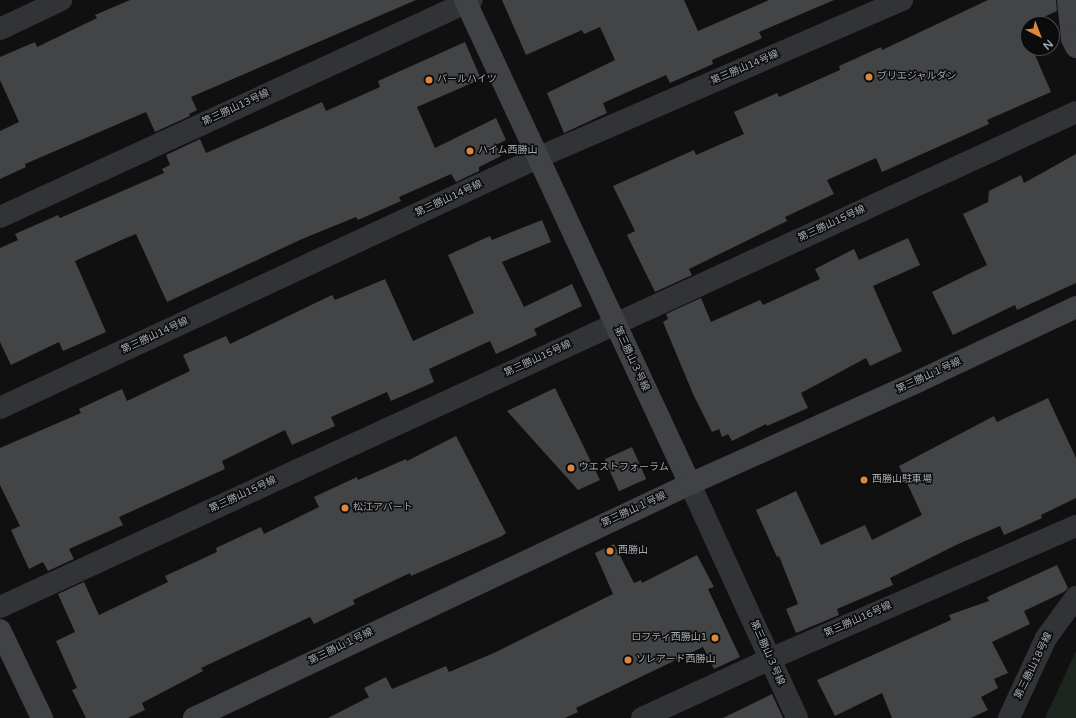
<!DOCTYPE html>
<meta charset="utf-8">
<style>
body{margin:0}
#map{position:relative;width:1076px;height:718px;overflow:hidden;background:#101011;font-family:"Varela Round","Noto Sans JP",sans-serif}
div>[style]{position:absolute}
.green>*{inset:0;background:#1d231d}
.building>*{inset:0;background:#424446;transform-origin:0 0}
.street>*{height:22px;margin:-11px;padding:0 11px;transform-origin:11px;border-radius:11px;background:#323336}
.secondary>*{height:22px;margin:-11px;padding:0 11px;transform-origin:11px;border-radius:11px;background:#404246}
.dots>*{width:11px;height:11px;translate:-50% -50%;box-sizing:border-box;border:2px solid #0b0b0c;border-radius:50%}
span{translate:-50% -50%;white-space:nowrap;text-align:center;line-height:1.15;-webkit-text-stroke:3px #0b0b0c;paint-order:stroke}
.street-label{font-size:10px;color:#a3aab0}
.poi-label{font-size:10px;color:#a3aab0}
.left{translate:0 -50%;text-align:left}
.right{translate:-100% -50%;text-align:right}
.north{position:absolute;left:1020px;top:16px;width:40px;height:40px;box-sizing:border-box;background:#0b0b0c;border:1px solid #484b4e;border-radius:50%;rotate:138deg;font-size:11px;font-weight:700;line-height:16px;text-align:center;color:#a3aab0}
.north::after{content:'';display:block;margin:auto;width:14px;height:18px;background:#dc873e;clip-path:polygon(50% 0,100% 100%,50% 72%,0 100%)}
</style>
<div id="map">
<div class="green">
<i style="clip-path:polygon(1076px 651px,1076px 718px,1045px 718px)"></i>
</div>
<div class="building">
<i style="clip-path:polygon(130px 0,416px 0,191px 97px,197px 110px,189px 114px,190px 116px,155px 132px,146px 112px,25px 164px,26px 167px,0 179px,0 131px,19px 122px,0 80px,0 57px,35px 42px,37px 47px,97px 18px,95px 15px)"></i>
<i style="clip-path:polygon(502px 0,684px 0,698px 31px,769px 0,834px 0,759px 32px,762px 38px,712px 60px,713px 64px,670px 83px,666px 75px,603px 103px,607px 113px,564px 133px,547px 93px,615px 60px,600px 27px,584px 34px,582px 30px,526px 55px)"></i>
<i style="clip-path:polygon(988px 0,1056px 0,1057px 11px,1022px 27px,1028px 39px,1028px 48px,1032px 48px,1051px 92px,987px 120px,989px 124px,882px 172px,876px 158px,827px 180px,834px 194px,785px 217px,787px 221px,689px 269px,692px 275px,655px 292px,627px 235px,635px 231px,613px 186px,694px 150px,696px 155px,744px 134px,734px 112px,777px 93px,779px 97px,840px 70px,839px 66px,881px 47px,882px 50px)"></i>
<i style="clip-path:polygon(465px 42px,481px 79px,417px 107px,435px 148px,496px 118px,506px 140px,496px 145px,501px 156px,479px 167px,479px 171px,456px 182px,451px 174px,399px 197px,401px 201px,358px 220px,356px 217px,302px 239px,167px 302px,136px 234px,126px 238px,75px 261px,106px 332px,63px 351px,59px 342px,11px 365px,0 342px,0 248px,18px 240px,15px 234px,58px 215px,60px 218px,164px 173px,162px 169px,170px 165px,166px 155px,200px 139px,206px 153px,322px 102px,326px 111px,380px 87px,378px 81px)"></i>
<i style="clip-path:polygon(1076px 154px,1076px 283px,1017px 310px,1015px 305px,953px 335px,932px 292px,987px 265px,963px 214px,988px 202px,989px 191px,1021px 175px,1024px 183px)"></i>
<i style="clip-path:polygon(542px 220px,551px 242px,502px 262px,524px 307px,572px 284px,582px 306px,534px 329px,537px 335px,496px 354px,490px 341px,429px 369px,434px 382px,391px 401px,387px 392px,331px 417px,335px 426px,292px 445px,285px 430px,222px 461px,225px 469px,119px 517px,123px 525px,69px 549px,74px 559px,48px 571px,43px 562px,29px 569px,11px 530px,20px 526px,0 485px,0 448px,81px 413px,79px 409px,122px 389px,127px 401px,190px 371px,183px 355px,226px 336px,230px 344px,332px 295px,335px 300px,385px 279px,413px 341px,474px 313px,448px 255px,490px 236px,492px 240px)"></i>
<i style="clip-path:polygon(908px 238px,920px 265px,873px 286px,902px 351px,870px 366px,866px 358px,801px 393px,808px 408px,767px 426px,766px 424px,732px 441px,728px 434px,722px 437px,719px 429px,712px 432px,693px 394px,663px 322px,668px 319px,666px 314px,701px 298px,711px 322px,760px 300px,763px 305px,820px 279px,815px 269px,854px 249px,859px 260px)"></i>
<i style="clip-path:polygon(555px 388px,600px 480px,578px 490px,507px 411px)"></i>
<i style="clip-path:polygon(1048px 398px,1076px 458px,1076px 498px,1041px 515px,1042px 518px,1004px 535px,1000px 526px,956px 545px,890px 578px,893px 585px,837px 609px,839px 615px,796px 633px,786px 609px,798px 604px,779px 556px,777px 557px,756px 510px,796px 491px,821px 545px,865px 525px,872px 540px,922px 515px,899px 466px,994px 416px,997px 422px)"></i>
<i style="clip-path:polygon(456px 436px,506px 533px,502px 536px,411px 576px,410px 573px,353px 600px,355px 604px,314px 624px,310px 617px,201px 668px,203px 671px,142px 703px,145px 710px,128px 718px,86px 718px,72px 690px,77px 688px,56px 641px,75px 632px,58px 594px,84px 582px,99px 615px,168px 582px,165px 576px,217px 552px,216px 548px,261px 527px,264px 534px,319px 507px,314px 497px,357px 477px,358px 480px,406px 459px,407px 461px)"></i>
<i style="left:632px;top:447px;width:35px;height:30px;rotate:66deg"></i>
<i style="clip-path:polygon(614px 544px,634px 583px,641px 580px,642px 583px,697px 555px,714px 587px,708px 589px,740px 657px,714px 669px,703px 647px,576px 708px,578px 712px,565px 718px,328px 718px,369px 697px,364px 688px,386px 677px,392px 689px,446px 666px,449px 672px,496px 652px,613px 594px,595px 553px)"></i>
<i style="clip-path:polygon(1057px 565px,1068px 588px,1064px 592px,1024px 611px,1030px 624px,992px 642px,1008px 673px,994px 679px,998px 688px,981px 697px,988px 710px,971px 718px,892px 718px,882px 693px,835px 716px,817px 680px,951px 620px,949px 615px,989px 601px,987px 597px)"></i>
<i style="clip-path:polygon(772px 694px,783px 718px,723px 718px)"></i>
</div>
<div class="street">
<i style="left:0;top:29px;width:68px;rotate:-25.4deg"></i>
<i style="left:0;top:217px;width:519px;rotate:-24.69deg"></i>
<i style="left:0;top:408px;width:592px;rotate:-24.96deg"></i>
<i style="left:537px;top:158px;width:398px;rotate:-23.4deg"></i>
<i style="left:690px;top:484px;width:257px;rotate:65.4deg"></i>
<i style="left:0;top:607px;width:1184px;rotate:-24.7deg"></i>
<i style="left:642px;top:718px;width:141px;rotate:-24.7deg"></i>
<i style="left:770px;top:659px;width:334px;rotate:-23.5deg"></i>
<i style="left:1009px;top:718px;width:88px;rotate:-65.2deg"></i>
<i style="left:1046px;top:638px;width:51px;rotate:-53.8deg"></i>
</div>
<div class="secondary">
<i style="left:465px;top:0;width:534px;rotate:65.07deg"></i>
<i style="left:1068px;top:0;width:39px;rotate:84deg"></i>
<i style="left:1072px;top:39px;width:9px;rotate:63deg"></i>
<i style="left:0;top:630px;width:98px;rotate:64.5deg"></i>
<i style="left:194px;top:718px;width:548px;rotate:-25.26deg"></i>
<i style="left:690px;top:484px;width:251px;rotate:-24.2deg"></i>
<i style="left:919px;top:381px;width:174px;rotate:-25.2deg"></i>
</div>
<div class="dots">
<i style="left:869px;top:77px;background:#dc873e"></i>
<i style="left:429px;top:80px;background:#dc873e"></i>
<i style="left:470px;top:151px;background:#dc873e"></i>
<i style="left:571px;top:468px;background:#dc873e"></i>
<i style="left:864px;top:480px;background:#dc873e"></i>
<i style="left:345px;top:508px;background:#dc873e"></i>
<i style="left:610px;top:551px;background:#dc873e"></i>
<i style="left:715px;top:638px;background:#dc873e"></i>
<i style="left:628px;top:660px;background:#dc873e"></i>
</div>
<div class="street-label">
<span style="left:745px;top:68px;rotate:-23deg">第三勝山14号線</span>
<span style="left:236px;top:108px;rotate:-25deg">第三勝山13号線</span>
<span style="left:449px;top:199px;rotate:-25deg">第三勝山14号線</span>
<span style="left:832px;top:224px;rotate:-25deg">第三勝山15号線</span>
<span style="left:155px;top:336px;rotate:-25deg">第三勝山14号線</span>
<span style="left:538px;top:359px;rotate:-25deg">第三勝山15号線</span>
<span style="left:631px;top:359px;rotate:65deg">第三勝山３号線</span>
<span style="left:929px;top:376px;rotate:-25deg">第三勝山１号線</span>
<span style="left:243px;top:495px;rotate:-25deg">第三勝山15号線</span>
<span style="left:634px;top:510px;rotate:-25deg">第三勝山１号線</span>
<span style="left:858px;top:620px;rotate:-24deg">第三勝山16号線</span>
<span style="left:341px;top:647px;rotate:-26deg">第三勝山１号線</span>
<span style="left:767px;top:653px;rotate:66deg">第三勝山３号線</span>
<span style="left:1034px;top:666px;rotate:-64deg">第三勝山18号線</span>
</div>
<div class="poi-label">
<span class="left" style="left:877px;top:77px">ブリエジャルダン</span>
<span class="left" style="left:437px;top:80px">パールハイツ</span>
<span class="left" style="left:478px;top:151px">ハイム西勝山</span>
<span class="left" style="left:579px;top:468px">ウエストフォーラム</span>
<span class="left" style="left:872px;top:480px">西勝山駐車場</span>
<span class="left" style="left:353px;top:508px">松江アパート</span>
<span class="left" style="left:618px;top:551px">西勝山</span>
<span class="right" style="left:707px;top:638px">ロフティ西勝山1</span>
<span class="left" style="left:636px;top:660px">ソレアード西勝山</span>
</div>
<div class="north">N</div>
</div>
